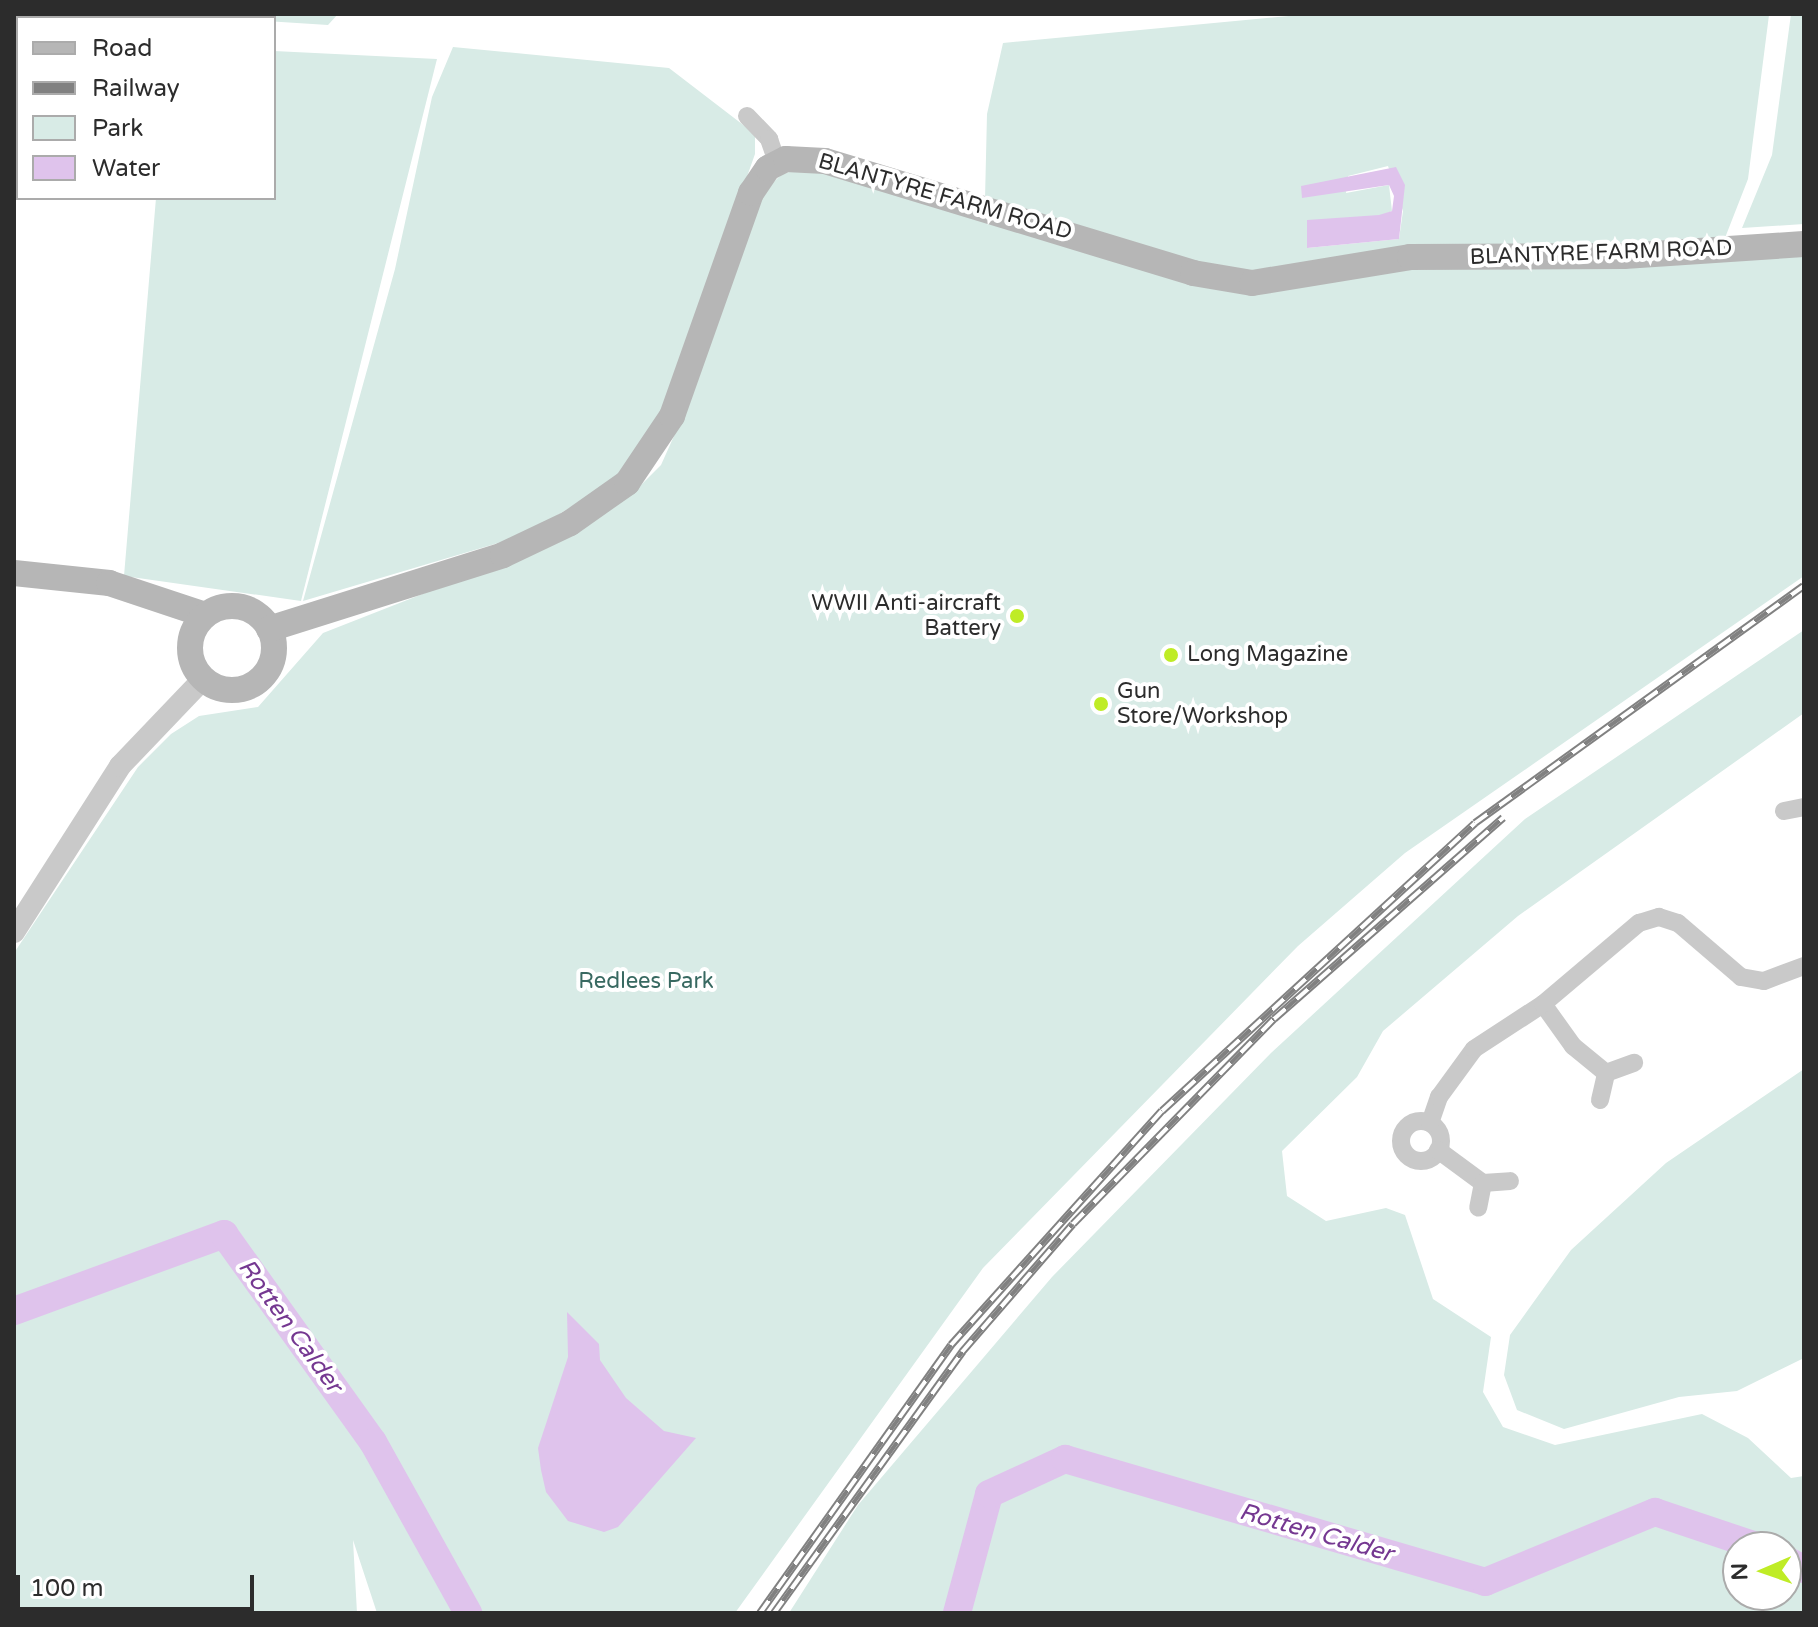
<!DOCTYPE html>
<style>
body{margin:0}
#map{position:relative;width:1818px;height:1627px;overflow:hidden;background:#fff;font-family:"Varela Round",sans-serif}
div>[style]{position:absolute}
.green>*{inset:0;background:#d8ebe6}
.water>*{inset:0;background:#dfc3ec}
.river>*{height:28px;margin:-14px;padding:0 14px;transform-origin:14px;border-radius:14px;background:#dfc3ec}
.minor>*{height:18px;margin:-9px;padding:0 9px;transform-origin:9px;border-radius:9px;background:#c9c9c9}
.minor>.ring{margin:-9px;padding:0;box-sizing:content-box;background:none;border:18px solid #c9c9c9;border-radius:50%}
.tertiary>*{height:22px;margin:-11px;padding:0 11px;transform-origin:11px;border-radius:11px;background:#c9c9c9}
.secondary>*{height:26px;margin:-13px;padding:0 13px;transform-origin:13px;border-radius:13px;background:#b6b6b6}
.secondary>.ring{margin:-13px;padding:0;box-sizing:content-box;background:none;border:26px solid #b6b6b6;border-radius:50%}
.rail>*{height:8px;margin-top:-4px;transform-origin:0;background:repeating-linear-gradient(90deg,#fff 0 15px,#818181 0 30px);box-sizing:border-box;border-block:2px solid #818181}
.dots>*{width:22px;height:22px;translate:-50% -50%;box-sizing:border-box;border:4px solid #fff;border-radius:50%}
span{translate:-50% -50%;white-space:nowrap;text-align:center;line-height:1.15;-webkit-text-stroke:8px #fff;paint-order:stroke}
.street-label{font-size:22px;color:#2c2c2c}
.poi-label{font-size:22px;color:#2c2c2c}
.right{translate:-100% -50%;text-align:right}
.left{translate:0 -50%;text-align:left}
.park-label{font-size:22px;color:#386961}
.water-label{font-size:24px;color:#753891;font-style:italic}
.frame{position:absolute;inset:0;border:16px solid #2c2c2c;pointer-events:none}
.legend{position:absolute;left:16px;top:16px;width:260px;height:184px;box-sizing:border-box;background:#fff;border:2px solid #ababab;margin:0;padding:10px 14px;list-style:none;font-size:24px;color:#2c2c2c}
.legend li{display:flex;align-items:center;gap:16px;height:40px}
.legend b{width:40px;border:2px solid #ababab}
.north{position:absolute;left:1722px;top:1531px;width:80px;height:80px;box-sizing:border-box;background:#fff;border:2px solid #ababab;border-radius:50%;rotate:268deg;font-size:22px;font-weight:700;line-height:32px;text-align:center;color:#2c2c2c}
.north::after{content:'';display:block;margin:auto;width:28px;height:36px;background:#bfec26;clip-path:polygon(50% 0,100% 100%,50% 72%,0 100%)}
.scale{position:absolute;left:16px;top:1575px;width:238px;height:36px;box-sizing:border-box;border:4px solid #2c2c2c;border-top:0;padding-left:10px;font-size:24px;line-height:28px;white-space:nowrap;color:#2c2c2c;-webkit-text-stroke:6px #fff;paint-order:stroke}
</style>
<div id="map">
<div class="green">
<i style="clip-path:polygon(159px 14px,338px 14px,328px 25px)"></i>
<i style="clip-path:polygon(evenodd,1310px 14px,1769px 15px,1748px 179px,1723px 243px,1235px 273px,985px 199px,987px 114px,1003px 43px,1310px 14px,1388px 166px,1403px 211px,1399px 239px,1307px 248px,1392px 211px,1389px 185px,1346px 193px,1348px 176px,1388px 166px)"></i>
<i style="clip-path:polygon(1791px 14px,1804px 14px,1804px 224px,1742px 228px,1772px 155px)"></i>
<i style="clip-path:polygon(453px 47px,669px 68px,755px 134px,755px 154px,664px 411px,612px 482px,525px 535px,303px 601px,395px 269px,432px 97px)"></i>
<i style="clip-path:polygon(274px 51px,437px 59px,301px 601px,124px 576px,156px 198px,274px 198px)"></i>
<i style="clip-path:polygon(808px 167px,1189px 280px,1804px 252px,1804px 576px,1405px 853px,1298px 946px,983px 1268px,735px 1613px,377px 1613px,353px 1540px,357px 1613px,14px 1613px,14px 953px,138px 767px,171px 734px,199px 716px,258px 707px,323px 633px,471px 575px,637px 489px,661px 465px,674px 436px,762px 193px,782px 174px)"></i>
<i style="clip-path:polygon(evenodd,1804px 630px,1804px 713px,1518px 916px,1383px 1031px,1357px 1077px,1282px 1151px,1287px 1196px,1326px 1221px,1386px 1208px,1405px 1215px,1433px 1299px,1491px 1337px,1483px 1392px,1503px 1427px,1555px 1445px,1702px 1414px,1748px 1438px,1791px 1478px,1804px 1476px,1804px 1613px,789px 1613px,858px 1505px,1052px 1277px,1271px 1053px,1525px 819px,1804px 630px,1738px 1547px,1786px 1547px,1786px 1595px,1738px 1595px,1738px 1547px)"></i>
<i style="clip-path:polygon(1804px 1069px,1804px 1358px,1737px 1391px,1679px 1397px,1564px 1429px,1517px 1410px,1504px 1375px,1510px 1335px,1571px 1250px,1666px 1163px)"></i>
</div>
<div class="water">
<i style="clip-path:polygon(1396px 167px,1405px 185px,1399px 239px,1307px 248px,1307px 220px,1379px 215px,1392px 211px,1394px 196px,1389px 185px,1302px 198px,1301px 186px)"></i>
<i style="clip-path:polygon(567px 1312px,599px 1344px,600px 1360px,626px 1398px,664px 1431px,696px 1438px,618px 1527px,604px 1532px,568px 1521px,546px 1492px,541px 1470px,538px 1448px,568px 1357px)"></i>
</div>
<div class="river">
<i style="left:14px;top:1311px;width:224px;rotate:-20.1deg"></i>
<i style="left:224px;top:1234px;width:256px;rotate:54.4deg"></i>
<i style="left:373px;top:1442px;width:196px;rotate:60.9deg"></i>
<i style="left:1786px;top:1560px;width:20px;rotate:27deg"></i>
<i style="left:957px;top:1613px;width:123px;rotate:-74.9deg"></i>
<i style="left:989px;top:1494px;width:84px;rotate:-24.7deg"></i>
<i style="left:1065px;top:1459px;width:438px;rotate:16.3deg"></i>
<i style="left:1485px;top:1582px;width:184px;rotate:-22.4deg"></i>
<i style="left:1655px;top:1512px;width:110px;rotate:18.6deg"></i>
</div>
<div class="minor">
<i style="left:747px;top:116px;width:32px;rotate:46deg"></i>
<i style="left:769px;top:139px;width:24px;rotate:71deg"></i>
<i style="left:1784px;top:811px;width:20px;rotate:-11deg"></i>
<i style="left:1543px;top:1004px;width:52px;rotate:54.5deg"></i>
<i style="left:1573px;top:1046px;width:43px;rotate:39.3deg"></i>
<i style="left:1600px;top:1100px;width:28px;rotate:-77deg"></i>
<i style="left:1606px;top:1073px;width:30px;rotate:-20deg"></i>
<i class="ring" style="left:1401px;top:1121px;width:22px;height:22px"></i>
<i style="left:1430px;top:1123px;width:28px;rotate:-71deg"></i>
<i style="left:1439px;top:1097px;width:59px;rotate:-53.9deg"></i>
<i style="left:1474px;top:1049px;width:82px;rotate:-33.1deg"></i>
<i style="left:1543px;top:1004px;width:126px;rotate:-40.2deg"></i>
<i style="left:1639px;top:923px;width:21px;rotate:-17deg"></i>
<i style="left:1659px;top:917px;width:20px;rotate:18deg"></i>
<i style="left:1678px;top:923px;width:83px;rotate:40.6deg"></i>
<i style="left:1741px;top:977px;width:23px;rotate:10deg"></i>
<i style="left:1764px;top:981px;width:43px;rotate:-20.6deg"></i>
<i style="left:1438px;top:1150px;width:56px;rotate:36.3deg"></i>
<i style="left:1483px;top:1183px;width:25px;rotate:101deg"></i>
<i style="left:1483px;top:1183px;width:27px;rotate:-4deg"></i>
</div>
<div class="tertiary">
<i style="left:14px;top:932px;width:197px;rotate:-57.4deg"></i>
<i style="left:120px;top:766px;width:120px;rotate:-46.3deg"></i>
</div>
<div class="secondary">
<i style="left:14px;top:573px;width:96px;rotate:6deg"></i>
<i style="left:109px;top:583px;width:101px;rotate:18.4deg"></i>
<i class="ring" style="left:190px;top:606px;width:58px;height:58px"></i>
<i style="left:269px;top:629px;width:245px;rotate:-17.5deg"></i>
<i style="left:503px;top:555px;width:74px;rotate:-25.5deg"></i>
<i style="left:570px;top:523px;width:70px;rotate:-35.1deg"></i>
<i style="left:627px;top:483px;width:81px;rotate:-56.1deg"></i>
<i style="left:672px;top:416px;width:237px;rotate:-70.5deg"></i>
<i style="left:751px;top:193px;width:30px;rotate:-56deg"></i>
<i style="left:768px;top:168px;width:20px;rotate:-27deg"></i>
<i style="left:786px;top:159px;width:39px;rotate:3deg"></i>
<i style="left:825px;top:161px;width:385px;rotate:16.9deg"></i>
<i style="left:1193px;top:273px;width:60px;rotate:9.6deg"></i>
<i style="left:1252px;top:283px;width:160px;rotate:-9.3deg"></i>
<i style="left:1410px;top:257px;width:214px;rotate:-0.3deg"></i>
<i style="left:1624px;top:256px;width:180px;rotate:-3.8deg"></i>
</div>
<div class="rail">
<i style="left:760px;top:1613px;width:329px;rotate:-54.5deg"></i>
<i style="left:951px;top:1345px;width:315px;rotate:-48deg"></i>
<i style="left:1162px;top:1111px;width:425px;rotate:-42.6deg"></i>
<i style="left:1475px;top:823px;width:405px;rotate:-35.8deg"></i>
<i style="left:774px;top:1613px;width:322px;rotate:-54.2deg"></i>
<i style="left:962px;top:1352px;width:169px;rotate:-49.1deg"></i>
<i style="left:1073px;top:1224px;width:287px;rotate:-45.6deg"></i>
<i style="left:1274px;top:1019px;width:305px;rotate:-41.3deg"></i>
</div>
<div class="dots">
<i style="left:1017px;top:616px;background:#bfec26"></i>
<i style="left:1171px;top:655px;background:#bfec26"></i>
<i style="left:1101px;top:704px;background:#bfec26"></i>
</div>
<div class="street-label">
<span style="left:945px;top:197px;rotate:16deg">BLANTYRE FARM ROAD</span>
<span style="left:1601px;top:253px;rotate:-2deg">BLANTYRE FARM ROAD</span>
</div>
<div class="poi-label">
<span class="right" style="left:1001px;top:616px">WWII Anti-aircraft<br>Battery</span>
<span class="left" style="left:1187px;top:655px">Long Magazine</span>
<span class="left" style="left:1117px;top:704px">Gun<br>Store/Workshop</span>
</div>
<div class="park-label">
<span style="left:646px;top:982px">Redlees Park</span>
</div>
<div class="water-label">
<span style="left:290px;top:1326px;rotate:54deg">Rotten Calder</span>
<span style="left:1316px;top:1533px;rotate:16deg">Rotten Calder</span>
</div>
<div class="frame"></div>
<ul class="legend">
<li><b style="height:10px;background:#b6b6b6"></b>Road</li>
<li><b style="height:10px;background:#818181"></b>Railway</li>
<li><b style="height:22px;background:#d8ebe6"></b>Park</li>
<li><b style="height:22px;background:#dfc3ec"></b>Water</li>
</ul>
<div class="north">N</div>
<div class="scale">100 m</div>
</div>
